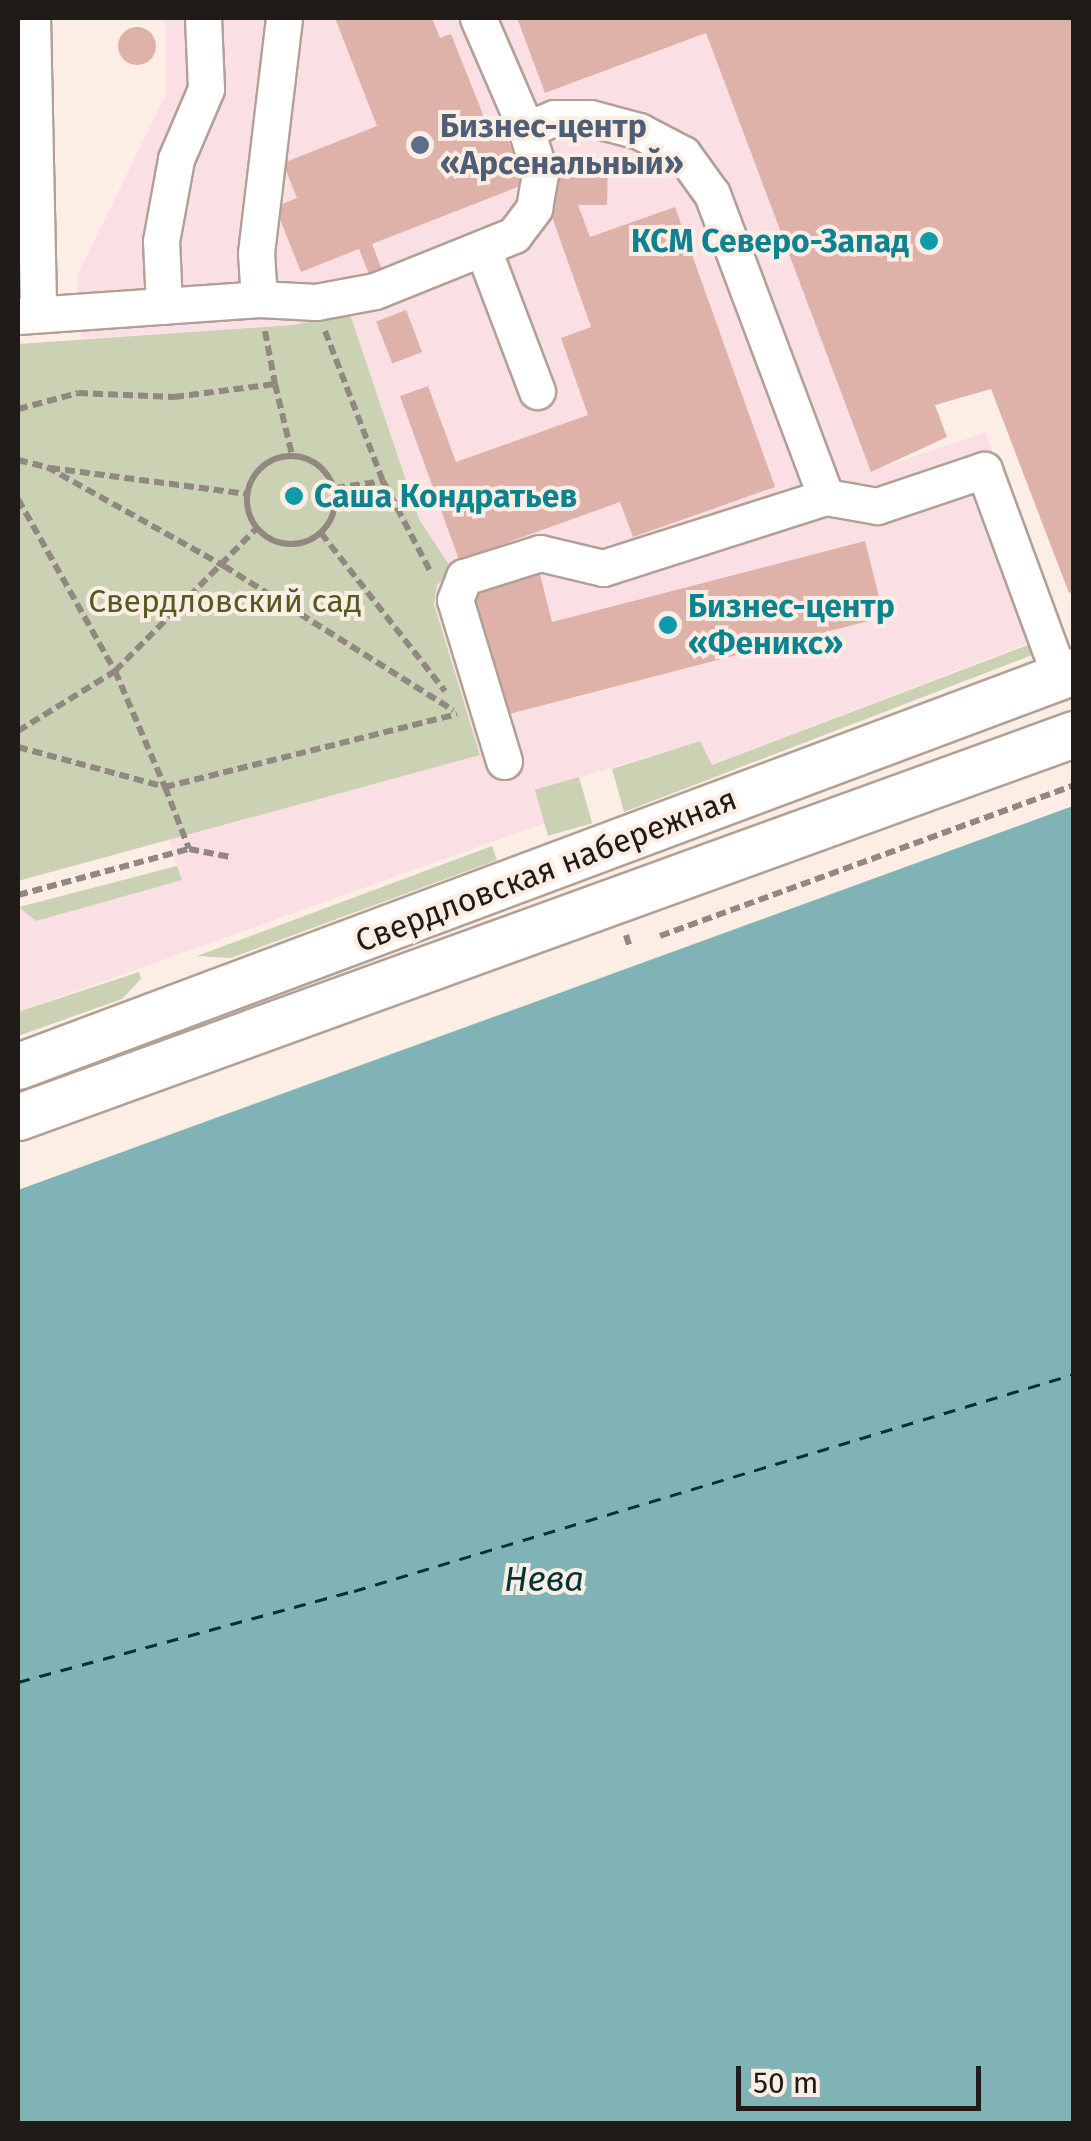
<!DOCTYPE html>
<meta charset="utf-8">
<style>
body{margin:0}
#map{position:relative;width:1091px;height:2141px;overflow:hidden;background:#fdeee5;font-family:"Fira Sans",sans-serif}
div>[style]{position:absolute}
.commercial>*{inset:0;background:#fae0e5}
.green>*{inset:0;background:#cad2b3;transform-origin:0 0}
.water>*{inset:0;background:#7fb3b5}
.ferry>*{height:2.5px;margin-top:-1.25px;transform-origin:0;background:repeating-linear-gradient(90deg,#003436 0 12px,transparent 0 22px)}
.building>*{inset:0;background:#dfb2a9;transform-origin:0 0}
.round{border-radius:50%}
.path>*{height:6px;margin-top:-3px;transform-origin:0;background:repeating-linear-gradient(90deg,#928781 0 10px,transparent 0 15px)}
.path>.ring{margin:-3px;padding:0;box-sizing:content-box;background:none;border:6px solid #928781;border-radius:50%}
.roads{filter:drop-shadow(2px 0 #b2a096) drop-shadow(-2px 0 #b2a096) drop-shadow(0 2px #b2a096) drop-shadow(0 -2px #b2a096)}
.minor>*{height:35px;margin:-17.5px;padding:0 17.5px;transform-origin:17.5px;border-radius:17.5px;background:#fff}
.major>*{height:45px;margin:-22.5px;padding:0 22.5px;transform-origin:22.5px;border-radius:22.5px;background:#fff}
.dots>*{width:28px;height:28px;translate:-50% -50%;box-sizing:border-box;border:5px solid #fdeee5;border-radius:50%}
span{translate:-50% -50%;white-space:nowrap;text-align:center;line-height:1.15;-webkit-text-stroke:8px #fdeee5;paint-order:stroke}
.service-label{font-size:32px;color:#4e5e75;font-weight:700}
.left{translate:0 -50%;text-align:left}
.culture-label{font-size:32px;color:#0d838f;font-weight:700}
.right{translate:-100% -50%;text-align:right}
.park-label{font-size:32px;color:#505c20}
.street-label{font-size:32px;color:#211b17}
.water-label{font-size:35px;color:#003436;font-style:italic}
.frame{position:absolute;inset:0;border:20px solid #211b17;pointer-events:none}
.scale{position:absolute;left:736px;top:2066px;width:245px;height:45px;box-sizing:border-box;border:5px solid #211b17;border-top:0;padding-left:12px;font-size:30px;line-height:35px;white-space:nowrap;color:#211b17;-webkit-text-stroke:8px #fdeee5;paint-order:stroke}
</style>
<div id="map">
<div class="commercial">
<i style="clip-path:polygon(165px 18px,517px 18px,546px 93px,706px 33px,872px 471px,986px 432px,1055px 633px,711px 765px,699px 741px,536px 791px,545px 823px,18px 1012px,18px 898px,19px 907px,181px 880px,169px 839px,480px 754px,434px 604px,437px 585px,453px 571px,419px 519px,350px 314px,293px 325px,81px 339px,77px 276px,166px 94px)"></i>
</div>
<div class="green">
<i style="clip-path:polygon(350px 314px,419px 519px,453px 571px,437px 585px,434px 604px,480px 755px,18px 881px,18px 344px,293px 325px)"></i>
<i style="clip-path:polygon(1028px 645px,1032px 655px,624px 812px,612px 769px,700px 741px,712px 765px)"></i>
<i style="left:579px;top:777px;width:48px;height:46px;rotate:74deg"></i>
<i style="clip-path:polygon(492px 846px,497px 860px,231px 958px,197px 956px)"></i>
<i style="clip-path:polygon(177px 866px,182px 880px,36px 921px,19px 907px)"></i>
<i style="clip-path:polygon(139px 972px,141px 979px,122px 999px,18px 1036px,18px 1012px)"></i>
</div>
<div class="water">
<i style="clip-path:polygon(1073px 806px,1073px 2123px,18px 2123px,18px 1190px)"></i>
</div>
<div class="ferry">
<i style="left:18px;top:1682px;width:348px;rotate:-15.2deg"></i>
<i style="left:354px;top:1591px;width:752px;rotate:-16.77deg"></i>
</div>
<div class="building">
<i style="clip-path:polygon(335px 18px,432px 18px,440px 38px,451px 34px,488px 127px,501px 122px,525px 184px,372px 244px,383px 272px,370px 277px,359px 249px,301px 272px,275px 207px,297px 198px,283px 163px,377px 126px)"></i>
<i style="clip-path:polygon(517px 18px,1074px 18px,1074px 591px,1069px 593px,991px 389px,935px 405px,947px 437px,871px 472px,706px 33px,545px 93px)"></i>
<i class="round" style="left:118px;top:27px;width:38px;height:38px"></i>
<i style="clip-path:polygon(552px 163px,608px 164px,607px 205px,578px 205px,590px 237px,675px 207px,775px 487px,633px 537px,620px 502px,459px 560px,400px 396px,428px 386px,456px 462px,588px 415px,561px 338px,591px 327px,551px 214px)"></i>
<i style="left:406px;top:310px;width:45px;height:32px;rotate:69deg"></i>
<i style="clip-path:polygon(865px 541px,884px 617px,505px 715px,473px 592px,540px 574px,552px 622px)"></i>
</div>
<div class="path">
<i style="left:265px;top:331px;width:54px;rotate:79.3deg"></i>
<i style="left:325px;top:331px;width:161px;rotate:68.9deg"></i>
<i style="left:383px;top:481px;width:102px;rotate:62.4deg"></i>
<i style="left:18px;top:409px;width:62px;rotate:-14.9deg"></i>
<i style="left:78px;top:393px;width:96px;rotate:2.4deg"></i>
<i style="left:174px;top:397px;width:102px;rotate:-7.3deg"></i>
<i style="left:275px;top:384px;width:73px;rotate:76.5deg"></i>
<i class="ring" style="left:247px;top:456px;width:82px;height:82px"></i>
<i style="left:18px;top:460px;width:30px;rotate:14deg"></i>
<i style="left:47px;top:467px;width:203px;rotate:29.2deg"></i>
<i style="left:224px;top:566px;width:271px;rotate:32.2deg"></i>
<i style="left:50px;top:468px;width:199px;rotate:7.5deg"></i>
<i style="left:335px;top:488px;width:49px;rotate:-8.3deg"></i>
<i style="left:18px;top:499px;width:197px;rotate:60.6deg"></i>
<i style="left:115px;top:671px;width:202px;rotate:-45.2deg"></i>
<i style="left:321px;top:533px;width:201px;rotate:51.9deg"></i>
<i style="left:18px;top:731px;width:114px;rotate:-31.7deg"></i>
<i style="left:115px;top:671px;width:126px;rotate:66.7deg"></i>
<i style="left:165px;top:787px;width:301px;rotate:-14deg"></i>
<i style="left:18px;top:747px;width:152px;rotate:15.2deg"></i>
<i style="left:165px;top:787px;width:66px;rotate:68.8deg"></i>
<i style="left:18px;top:895px;width:177px;rotate:-15.1deg"></i>
<i style="left:189px;top:849px;width:42px;rotate:11deg"></i>
<i style="left:626px;top:935px;width:14px;rotate:73deg"></i>
<i style="left:660px;top:936px;width:441px;rotate:-20deg"></i>
</div>
<div class="roads">
<div class="minor">
<i style="left:32px;top:18px;width:296px;rotate:88.8deg"></i>
<i style="left:478px;top:18px;width:121px;rotate:66.6deg"></i>
<i style="left:526px;top:129px;width:30px;rotate:-21deg"></i>
<i style="left:554px;top:118px;width:36px"></i>
<i style="left:590px;top:118px;width:51px;rotate:14.9deg"></i>
<i style="left:639px;top:131px;width:50px;rotate:27.6deg"></i>
<i style="left:683px;top:154px;width:49px;rotate:54.1deg"></i>
<i style="left:712px;top:194px;width:324px;rotate:69.4deg"></i>
<i style="left:483px;top:249px;width:152px;rotate:69.2deg"></i>
<i style="left:259px;top:299px;width:46px;rotate:-93.7deg"></i>
<i style="left:256px;top:253px;width:237px;rotate:-83.2deg"></i>
<i style="left:164px;top:306px;width:65px;rotate:-92.6deg"></i>
<i style="left:161px;top:241px;width:83px;rotate:-79.6deg"></i>
<i style="left:176px;top:159px;width:76px;rotate:-66.8deg"></i>
<i style="left:206px;top:89px;width:71px;rotate:-92.4deg"></i>
<i style="left:18px;top:316px;width:242px;rotate:-4deg"></i>
<i style="left:259px;top:299px;width:57px;rotate:3deg"></i>
<i style="left:316px;top:302px;width:60px;rotate:-10.6deg"></i>
<i style="left:375px;top:291px;width:150px;rotate:-21.9deg"></i>
<i style="left:514px;top:235px;width:34px;rotate:-53deg"></i>
<i style="left:534px;top:208px;width:35px;rotate:-80deg"></i>
<i style="left:540px;top:174px;width:47px;rotate:-107.3deg"></i>
<i style="left:504px;top:761px;width:168px;rotate:-106.9deg"></i>
<i style="left:455px;top:600px;width:25px;rotate:-69deg"></i>
<i style="left:464px;top:577px;width:80px;rotate:-17.5deg"></i>
<i style="left:540px;top:553px;width:65px;rotate:13.4deg"></i>
<i style="left:603px;top:568px;width:234px;rotate:-17.7deg"></i>
<i style="left:826px;top:497px;width:52px;rotate:10deg"></i>
<i style="left:877px;top:506px;width:113px;rotate:-18.6deg"></i>
<i style="left:984px;top:470px;width:221px;rotate:69.8deg"></i>
</div>
<div class="major">
<i style="left:18px;top:1066px;width:1127px;rotate:-20.51deg"></i>
<i style="left:18px;top:1117px;width:1123px;rotate:-19.94deg"></i>
</div>
</div>
<div class="dots">
<i style="left:420px;top:145px;background:#5c6f8a"></i>
<i style="left:929px;top:241px;background:#0f9aa8"></i>
<i style="left:294px;top:496px;background:#0f9aa8"></i>
<i style="left:668px;top:625px;background:#0f9aa8"></i>
</div>
<div class="service-label">
<span class="left" style="left:440px;top:145px">Бизнес-центр<br>«Арсенальный»</span>
</div>
<div class="culture-label">
<span class="right" style="left:909px;top:241px">КСМ Северо-Запад</span>
<span class="left" style="left:314px;top:496px">Саша Кондратьев</span>
<span class="left" style="left:688px;top:625px">Бизнес-центр<br>«Феникс»</span>
</div>
<div class="park-label">
<span style="left:225px;top:601px">Свердловский сад</span>
</div>
<div class="street-label">
<span style="left:546px;top:870px;rotate:-21deg">Свердловская набережная</span>
</div>
<div class="water-label">
<span style="left:544px;top:1579px">Нева</span>
</div>
<div class="frame"></div>
<div class="scale">50 m</div>
</div>
